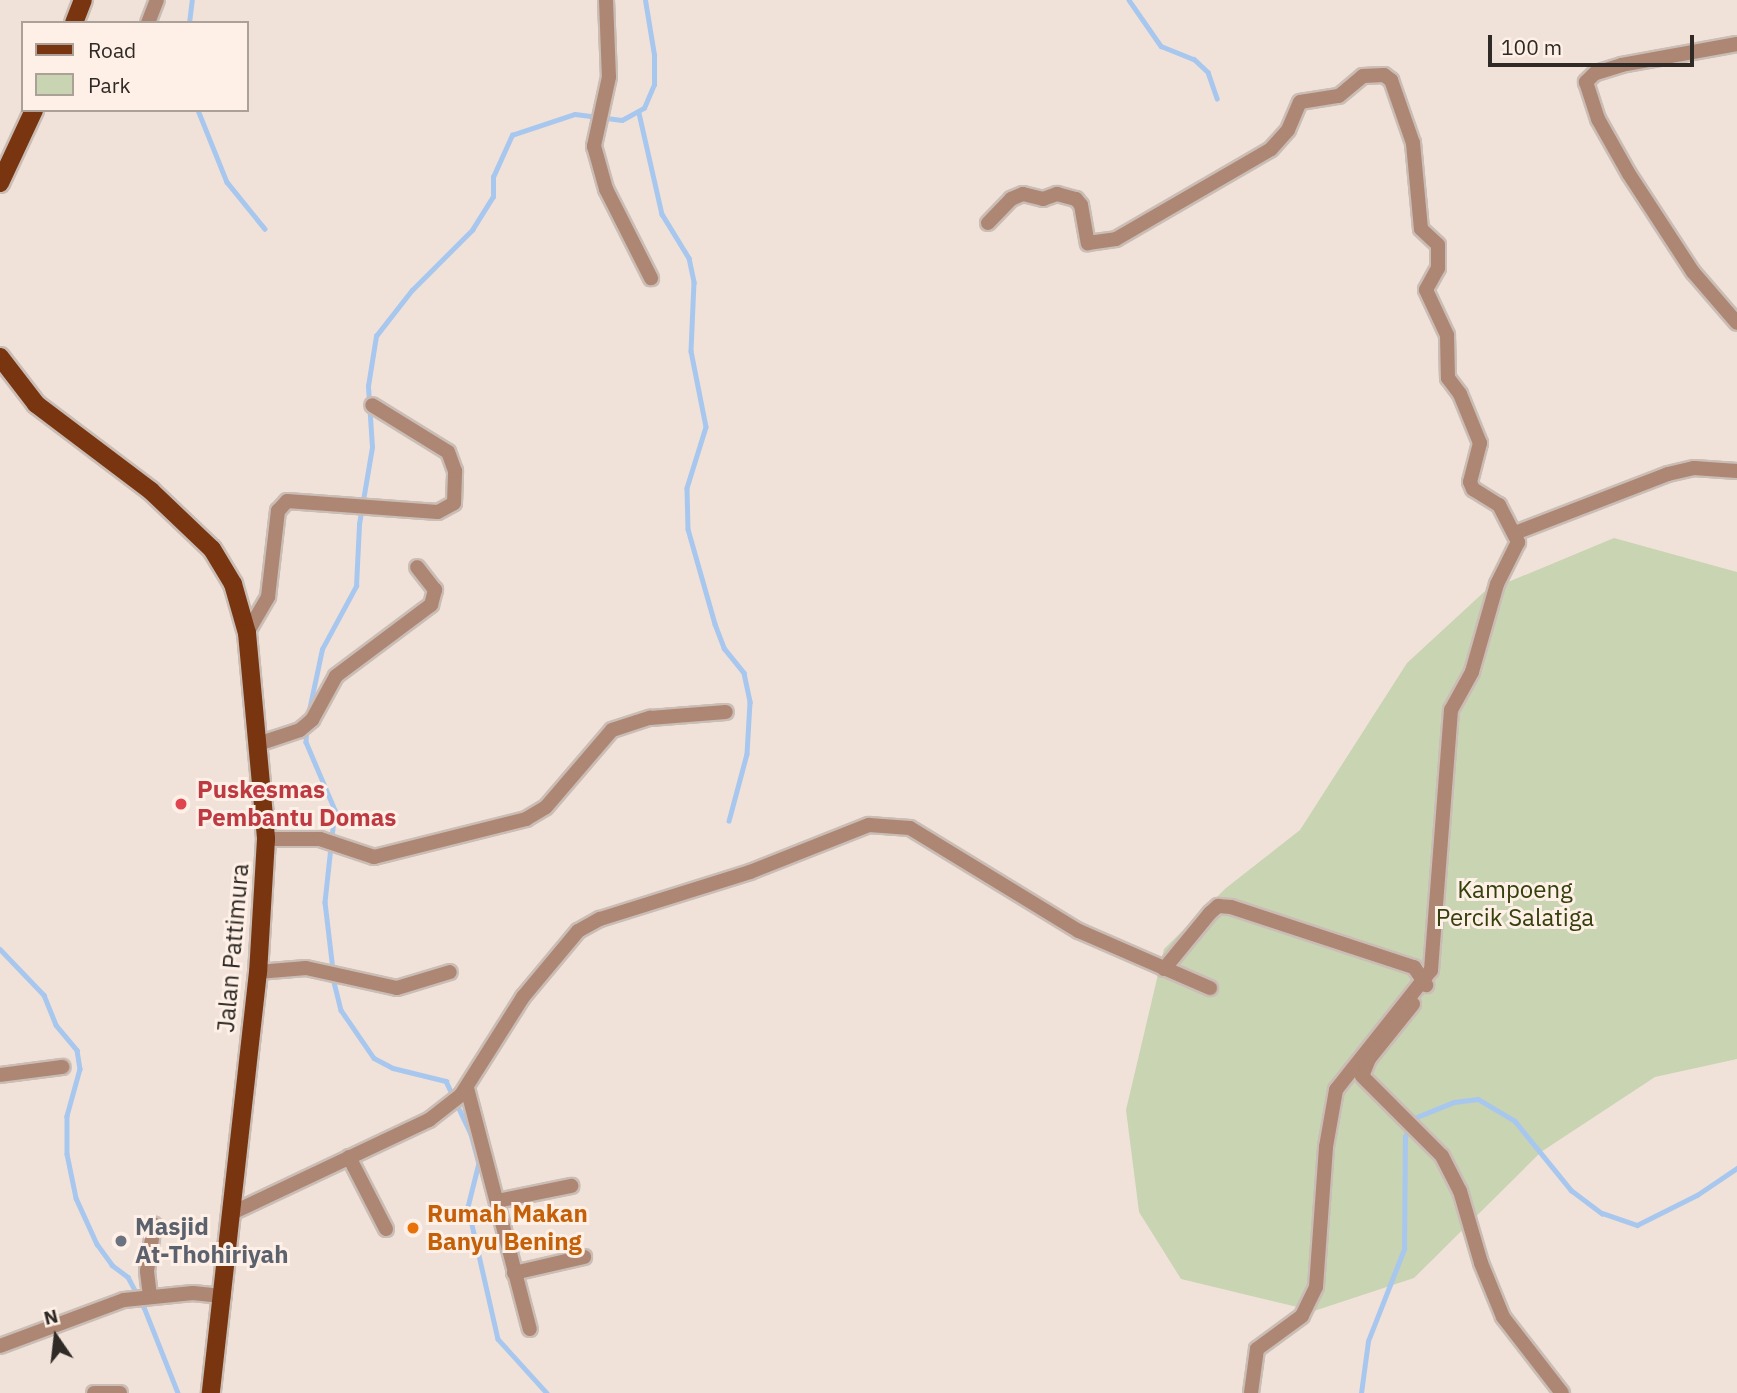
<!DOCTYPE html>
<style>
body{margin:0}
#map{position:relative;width:1737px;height:1393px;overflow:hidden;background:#f1e2d9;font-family:"IBM Plex Sans",sans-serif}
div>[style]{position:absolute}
.green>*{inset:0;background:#c9d4b2}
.stream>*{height:4.5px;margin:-2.25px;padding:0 2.25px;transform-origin:2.25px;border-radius:2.25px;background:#a8c7ee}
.roads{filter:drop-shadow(2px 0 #cabdb5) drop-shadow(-2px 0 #cabdb5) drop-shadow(0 2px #cabdb5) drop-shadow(0 -2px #cabdb5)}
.street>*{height:14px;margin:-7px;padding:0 7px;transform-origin:7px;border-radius:7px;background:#ae8674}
.primary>*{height:18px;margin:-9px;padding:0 9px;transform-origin:9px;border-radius:9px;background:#78350f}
.dots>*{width:19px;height:19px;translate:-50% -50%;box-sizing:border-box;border:4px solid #fef0e6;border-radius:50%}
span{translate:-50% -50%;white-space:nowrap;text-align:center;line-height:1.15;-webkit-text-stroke:6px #fef0e6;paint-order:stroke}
.health-label{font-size:24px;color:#be3a42;font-weight:700}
.left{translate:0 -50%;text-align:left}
.park-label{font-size:24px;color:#34410d}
.street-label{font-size:24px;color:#2f2a26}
.food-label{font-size:24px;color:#c56008;font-weight:700}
.worship-label{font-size:24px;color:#5b616d;font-weight:700}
.legend{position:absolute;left:21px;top:21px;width:228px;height:91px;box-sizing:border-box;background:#fef0e6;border:2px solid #aba199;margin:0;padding:9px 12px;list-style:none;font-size:21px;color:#2f2a26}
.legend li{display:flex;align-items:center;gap:14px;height:35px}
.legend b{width:35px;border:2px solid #aba199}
.north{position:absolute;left:21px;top:1302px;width:70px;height:70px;-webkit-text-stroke:5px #fef0e6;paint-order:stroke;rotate:346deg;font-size:19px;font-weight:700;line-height:28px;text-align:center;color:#2f2a26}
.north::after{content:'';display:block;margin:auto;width:24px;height:32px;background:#2f2a26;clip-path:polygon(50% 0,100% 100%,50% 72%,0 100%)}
.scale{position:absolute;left:1488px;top:35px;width:206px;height:32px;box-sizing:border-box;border:4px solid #2f2a26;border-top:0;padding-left:9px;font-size:21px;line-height:24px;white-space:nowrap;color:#2f2a26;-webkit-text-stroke:5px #fef0e6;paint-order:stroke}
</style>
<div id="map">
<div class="green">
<i style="clip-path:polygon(1614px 538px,1737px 572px,1737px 1059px,1655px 1077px,1541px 1152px,1414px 1278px,1314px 1311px,1181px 1279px,1139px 1212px,1126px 1110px,1164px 949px,1226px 888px,1300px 830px,1407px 663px,1484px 592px)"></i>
</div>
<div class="stream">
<i style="left:1129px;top:0;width:56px;rotate:55.2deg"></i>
<i style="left:1161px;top:46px;width:35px;rotate:22deg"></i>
<i style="left:1194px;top:59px;width:19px;rotate:43deg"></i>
<i style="left:1208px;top:72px;width:28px;rotate:71deg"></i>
<i style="left:189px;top:23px;width:23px;rotate:-83deg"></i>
<i style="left:198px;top:110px;width:78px;rotate:68.1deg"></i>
<i style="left:227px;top:182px;width:60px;rotate:51deg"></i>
<i style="left:639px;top:113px;width:104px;rotate:77.2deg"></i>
<i style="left:662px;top:214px;width:52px;rotate:58.5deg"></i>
<i style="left:689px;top:258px;width:25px;rotate:78deg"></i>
<i style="left:694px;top:282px;width:69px;rotate:92.5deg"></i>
<i style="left:691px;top:351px;width:77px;rotate:78.8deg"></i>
<i style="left:706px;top:427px;width:64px;rotate:107.3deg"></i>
<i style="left:687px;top:488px;width:41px;rotate:88.6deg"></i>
<i style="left:688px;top:529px;width:99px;rotate:74.1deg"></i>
<i style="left:715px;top:624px;width:26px;rotate:69deg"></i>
<i style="left:724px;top:648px;width:32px;rotate:51deg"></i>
<i style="left:744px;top:673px;width:30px;rotate:78deg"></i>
<i style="left:750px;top:702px;width:52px;rotate:93.3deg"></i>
<i style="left:747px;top:754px;width:69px;rotate:105deg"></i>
<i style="left:308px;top:715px;width:67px;rotate:-78deg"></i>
<i style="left:322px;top:649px;width:72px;rotate:-61.6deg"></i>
<i style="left:356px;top:586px;width:62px;rotate:-87.2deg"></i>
<i style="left:359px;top:524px;width:78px;rotate:-80.4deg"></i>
<i style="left:372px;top:447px;width:61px;rotate:-93.8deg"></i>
<i style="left:368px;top:386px;width:51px;rotate:-80.9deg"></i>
<i style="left:376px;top:336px;width:58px;rotate:-52deg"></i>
<i style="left:412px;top:290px;width:85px;rotate:-45deg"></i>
<i style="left:472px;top:230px;width:39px;rotate:-58deg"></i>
<i style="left:493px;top:197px;width:20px;rotate:-90deg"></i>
<i style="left:493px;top:177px;width:46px;rotate:-65.7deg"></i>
<i style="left:512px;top:135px;width:66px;rotate:-18.4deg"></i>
<i style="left:575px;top:114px;width:47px;rotate:7.3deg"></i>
<i style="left:622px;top:120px;width:25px;rotate:-29deg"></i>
<i style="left:644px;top:108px;width:25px;rotate:-67deg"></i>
<i style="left:654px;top:85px;width:30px;rotate:-90deg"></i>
<i style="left:654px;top:55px;width:56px;rotate:-99.3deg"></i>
<i style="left:307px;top:727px;width:15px;rotate:94deg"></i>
<i style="left:306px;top:742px;width:74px;rotate:66.9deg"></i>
<i style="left:335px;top:810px;width:93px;rotate:96.2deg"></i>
<i style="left:325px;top:902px;width:68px;rotate:83.3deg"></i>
<i style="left:0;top:949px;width:64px;rotate:46.3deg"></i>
<i style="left:44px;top:995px;width:32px;rotate:68deg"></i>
<i style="left:56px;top:1025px;width:33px;rotate:50deg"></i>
<i style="left:77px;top:1050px;width:19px;rotate:81deg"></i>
<i style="left:80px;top:1069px;width:49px;rotate:105.5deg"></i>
<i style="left:67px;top:1116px;width:38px;rotate:90deg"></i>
<i style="left:67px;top:1154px;width:45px;rotate:78.4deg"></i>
<i style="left:76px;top:1198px;width:51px;rotate:65.5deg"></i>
<i style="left:97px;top:1244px;width:26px;rotate:54deg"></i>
<i style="left:112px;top:1265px;width:20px;rotate:37deg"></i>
<i style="left:128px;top:1277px;width:34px;rotate:62deg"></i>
<i style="left:144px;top:1307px;width:92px;rotate:68.4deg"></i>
<i style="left:333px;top:978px;width:33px;rotate:76deg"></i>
<i style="left:341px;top:1010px;width:58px;rotate:55.5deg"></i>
<i style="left:374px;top:1058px;width:21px;rotate:28deg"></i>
<i style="left:393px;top:1068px;width:55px;rotate:13.8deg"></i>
<i style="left:446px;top:1081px;width:59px;rotate:64.7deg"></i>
<i style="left:471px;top:1134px;width:30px;rotate:75deg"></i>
<i style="left:479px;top:1163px;width:45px;rotate:104deg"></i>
<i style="left:468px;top:1207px;width:135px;rotate:77.2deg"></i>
<i style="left:498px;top:1339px;width:73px;rotate:47.8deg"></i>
<i style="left:1361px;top:1393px;width:52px;rotate:-82.3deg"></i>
<i style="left:1368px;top:1341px;width:99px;rotate:-68.6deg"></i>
<i style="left:1404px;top:1249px;width:112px;rotate:-89.5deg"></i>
<i style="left:1405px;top:1137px;width:19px;rotate:-69deg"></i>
<i style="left:1412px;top:1119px;width:45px;rotate:-22deg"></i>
<i style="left:1454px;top:1102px;width:24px;rotate:-7deg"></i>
<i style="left:1478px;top:1099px;width:43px;rotate:30.7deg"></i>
<i style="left:1515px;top:1121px;width:89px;rotate:50.9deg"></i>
<i style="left:1571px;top:1190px;width:39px;rotate:37deg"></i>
<i style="left:1602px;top:1213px;width:37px;rotate:19deg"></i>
<i style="left:1637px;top:1225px;width:67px;rotate:-26.6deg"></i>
<i style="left:1697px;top:1195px;width:48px;rotate:-34deg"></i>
</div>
<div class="roads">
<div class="street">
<i style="left:606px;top:0;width:77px;rotate:87.8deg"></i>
<i style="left:609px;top:77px;width:71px;rotate:102.3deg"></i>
<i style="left:594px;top:146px;width:45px;rotate:74.4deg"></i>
<i style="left:606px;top:189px;width:100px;rotate:63.2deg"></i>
<i style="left:148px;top:23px;width:25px;rotate:-69deg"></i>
<i style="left:1737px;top:44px;width:117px;rotate:169.7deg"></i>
<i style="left:1622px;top:65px;width:28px;rotate:163deg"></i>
<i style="left:1595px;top:73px;width:13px;rotate:135deg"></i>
<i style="left:1586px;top:82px;width:39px;rotate:72deg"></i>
<i style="left:1598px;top:119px;width:63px;rotate:60.6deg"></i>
<i style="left:1629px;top:174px;width:117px;rotate:56.9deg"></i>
<i style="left:1693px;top:272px;width:67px;rotate:49.2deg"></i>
<i style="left:988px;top:223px;width:33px;rotate:-46deg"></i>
<i style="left:1011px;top:199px;width:13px;rotate:-23deg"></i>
<i style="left:1023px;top:194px;width:21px;rotate:14deg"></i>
<i style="left:1043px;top:199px;width:15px;rotate:-20deg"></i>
<i style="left:1057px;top:194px;width:20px;rotate:15deg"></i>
<i style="left:1076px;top:199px;width:8px;rotate:50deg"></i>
<i style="left:1081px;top:205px;width:39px;rotate:80deg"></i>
<i style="left:1088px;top:243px;width:28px;rotate:-8deg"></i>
<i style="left:1116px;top:239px;width:179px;rotate:-30.1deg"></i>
<i style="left:1271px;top:149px;width:25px;rotate:-48deg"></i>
<i style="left:1288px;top:130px;width:30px;rotate:-67deg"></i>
<i style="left:1300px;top:102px;width:39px;rotate:-9deg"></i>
<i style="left:1339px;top:96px;width:31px;rotate:-40deg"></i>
<i style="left:1363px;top:76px;width:21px;rotate:-3deg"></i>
<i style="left:1384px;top:75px;width:9px;rotate:36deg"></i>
<i style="left:1391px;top:80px;width:67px;rotate:70.8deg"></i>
<i style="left:1413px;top:143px;width:86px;rotate:84.7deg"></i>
<i style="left:1421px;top:229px;width:23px;rotate:43deg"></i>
<i style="left:1438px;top:245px;width:23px;rotate:90deg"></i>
<i style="left:1438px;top:268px;width:25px;rotate:119deg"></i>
<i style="left:1426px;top:290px;width:50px;rotate:65deg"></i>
<i style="left:1447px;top:335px;width:43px;rotate:88.7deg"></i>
<i style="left:1448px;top:378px;width:20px;rotate:53deg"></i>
<i style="left:1460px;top:394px;width:53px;rotate:67.8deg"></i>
<i style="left:1480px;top:443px;width:40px;rotate:104.4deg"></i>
<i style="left:1470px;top:482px;width:8px;rotate:67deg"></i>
<i style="left:1473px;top:489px;width:31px;rotate:32deg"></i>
<i style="left:1499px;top:505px;width:42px;rotate:62.8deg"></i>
<i style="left:1518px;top:542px;width:47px;rotate:116.6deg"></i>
<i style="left:1497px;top:584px;width:91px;rotate:105.9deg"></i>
<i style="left:1472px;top:672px;width:43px;rotate:118.9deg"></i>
<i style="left:1451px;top:710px;width:261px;rotate:94.4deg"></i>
<i style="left:1431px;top:970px;width:153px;rotate:128.4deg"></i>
<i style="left:1336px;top:1090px;width:58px;rotate:100deg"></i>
<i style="left:1326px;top:1147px;width:140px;rotate:94.1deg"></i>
<i style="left:1316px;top:1287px;width:32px;rotate:116deg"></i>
<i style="left:1302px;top:1316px;width:56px;rotate:143.7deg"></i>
<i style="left:1257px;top:1349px;width:44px;rotate:97.8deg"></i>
<i style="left:1515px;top:533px;width:164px;rotate:-21.1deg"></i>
<i style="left:1668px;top:474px;width:27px;rotate:-13deg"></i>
<i style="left:1694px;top:468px;width:43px;rotate:4deg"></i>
<i style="left:247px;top:633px;width:42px;rotate:-59.7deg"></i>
<i style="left:268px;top:597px;width:87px;rotate:-83.4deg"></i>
<i style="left:278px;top:511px;width:13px;rotate:-48deg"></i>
<i style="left:287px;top:501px;width:151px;rotate:4.2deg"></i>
<i style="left:438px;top:512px;width:18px;rotate:-29deg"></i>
<i style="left:454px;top:503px;width:32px;rotate:-88deg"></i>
<i style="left:455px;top:471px;width:20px;rotate:-110deg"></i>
<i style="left:448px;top:452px;width:89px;rotate:-148.3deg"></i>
<i style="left:261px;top:743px;width:41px;rotate:-18.4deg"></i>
<i style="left:300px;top:730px;width:16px;rotate:-40deg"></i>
<i style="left:312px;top:720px;width:50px;rotate:-61.4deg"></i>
<i style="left:336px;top:676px;width:119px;rotate:-36.8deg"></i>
<i style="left:431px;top:605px;width:16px;rotate:-75deg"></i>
<i style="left:435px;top:590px;width:29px;rotate:-128deg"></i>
<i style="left:266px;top:839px;width:54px"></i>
<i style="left:320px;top:839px;width:57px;rotate:18.4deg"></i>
<i style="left:374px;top:857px;width:157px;rotate:-14deg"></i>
<i style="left:526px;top:819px;width:23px;rotate:-31deg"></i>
<i style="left:546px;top:807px;width:101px;rotate:-49.4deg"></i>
<i style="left:612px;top:730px;width:40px;rotate:-18deg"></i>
<i style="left:650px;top:718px;width:76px;rotate:-4.5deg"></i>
<i style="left:1164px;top:969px;width:72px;rotate:-50.6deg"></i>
<i style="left:1210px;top:913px;width:11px;rotate:-41deg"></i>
<i style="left:1218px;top:906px;width:13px;rotate:4deg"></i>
<i style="left:1231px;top:907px;width:193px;rotate:18.2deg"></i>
<i style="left:1414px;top:967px;width:22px;rotate:56deg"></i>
<i style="left:258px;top:972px;width:48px;rotate:-4.8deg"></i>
<i style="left:306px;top:968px;width:93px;rotate:12.4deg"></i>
<i style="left:397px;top:988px;width:55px;rotate:-16.8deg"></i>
<i style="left:1413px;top:1004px;width:70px;rotate:128.7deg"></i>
<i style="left:1369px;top:1059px;width:18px;rotate:112deg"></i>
<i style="left:1362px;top:1076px;width:113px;rotate:45deg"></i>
<i style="left:1442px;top:1156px;width:39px;rotate:63deg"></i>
<i style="left:1460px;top:1191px;width:75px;rotate:73.7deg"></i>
<i style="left:1481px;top:1263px;width:58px;rotate:67.8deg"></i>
<i style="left:1503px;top:1317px;width:96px;rotate:52.2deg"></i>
<i style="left:0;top:1075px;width:63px;rotate:-7.4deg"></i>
<i style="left:467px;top:1088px;width:249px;rotate:75.4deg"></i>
<i style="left:349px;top:1157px;width:81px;rotate:62.8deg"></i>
<i style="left:497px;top:1201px;width:76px;rotate:-11.5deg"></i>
<i style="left:232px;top:1213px;width:218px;rotate:-25.3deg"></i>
<i style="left:429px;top:1120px;width:41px;rotate:-38deg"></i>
<i style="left:461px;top:1095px;width:116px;rotate:-57.7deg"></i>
<i style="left:523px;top:997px;width:86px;rotate:-50.2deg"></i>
<i style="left:578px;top:931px;width:25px;rotate:-29deg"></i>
<i style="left:600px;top:919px;width:157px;rotate:-17.4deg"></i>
<i style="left:750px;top:872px;width:128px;rotate:-21.6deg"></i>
<i style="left:869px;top:825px;width:41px;rotate:4.2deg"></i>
<i style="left:910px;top:828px;width:198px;rotate:31.4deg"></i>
<i style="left:1079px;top:931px;width:143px;rotate:23.5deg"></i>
<i style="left:514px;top:1273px;width:72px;rotate:-12.9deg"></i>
<i style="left:150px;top:1296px;width:25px;rotate:-97deg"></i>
<i style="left:147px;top:1271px;width:47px;rotate:-81.3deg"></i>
<i style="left:0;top:1346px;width:132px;rotate:-20.4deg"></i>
<i style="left:124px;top:1300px;width:69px;rotate:-5.8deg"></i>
<i style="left:193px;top:1293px;width:31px;rotate:6deg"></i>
<i style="left:94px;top:1393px;width:26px"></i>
</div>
<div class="primary">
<i style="left:74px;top:23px;width:25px;rotate:-69deg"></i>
<i style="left:0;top:183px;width:81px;rotate:-65deg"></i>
<i style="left:0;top:357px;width:59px;rotate:52.5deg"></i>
<i style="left:36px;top:404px;width:144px;rotate:37.1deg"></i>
<i style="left:151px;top:491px;width:84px;rotate:43.6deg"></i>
<i style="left:212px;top:549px;width:41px;rotate:59deg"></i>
<i style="left:233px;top:584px;width:51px;rotate:74.1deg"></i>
<i style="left:247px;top:633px;width:207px;rotate:84.7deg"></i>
<i style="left:266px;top:839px;width:133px;rotate:93.4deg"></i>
<i style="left:258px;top:972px;width:424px;rotate:96.4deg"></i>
</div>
</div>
<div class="dots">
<i style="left:181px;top:804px;background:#e0444e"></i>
<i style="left:413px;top:1228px;background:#e8710a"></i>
<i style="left:121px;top:1241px;background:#6b7280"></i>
</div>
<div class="health-label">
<span class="left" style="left:197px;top:804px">Puskesmas<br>Pembantu Domas</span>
</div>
<div class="park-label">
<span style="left:1515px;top:904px">Kampoeng<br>Percik Salatiga</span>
</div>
<div class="street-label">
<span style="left:233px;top:948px;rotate:-85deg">Jalan Pattimura</span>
</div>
<div class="food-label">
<span class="left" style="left:427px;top:1228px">Rumah Makan<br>Banyu Bening</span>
</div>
<div class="worship-label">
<span class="left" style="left:135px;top:1241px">Masjid<br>At-Thohiriyah</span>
</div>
<ul class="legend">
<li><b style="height:9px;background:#78350f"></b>Road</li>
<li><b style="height:19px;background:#c9d4b2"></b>Park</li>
</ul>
<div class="north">N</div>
<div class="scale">100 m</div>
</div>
